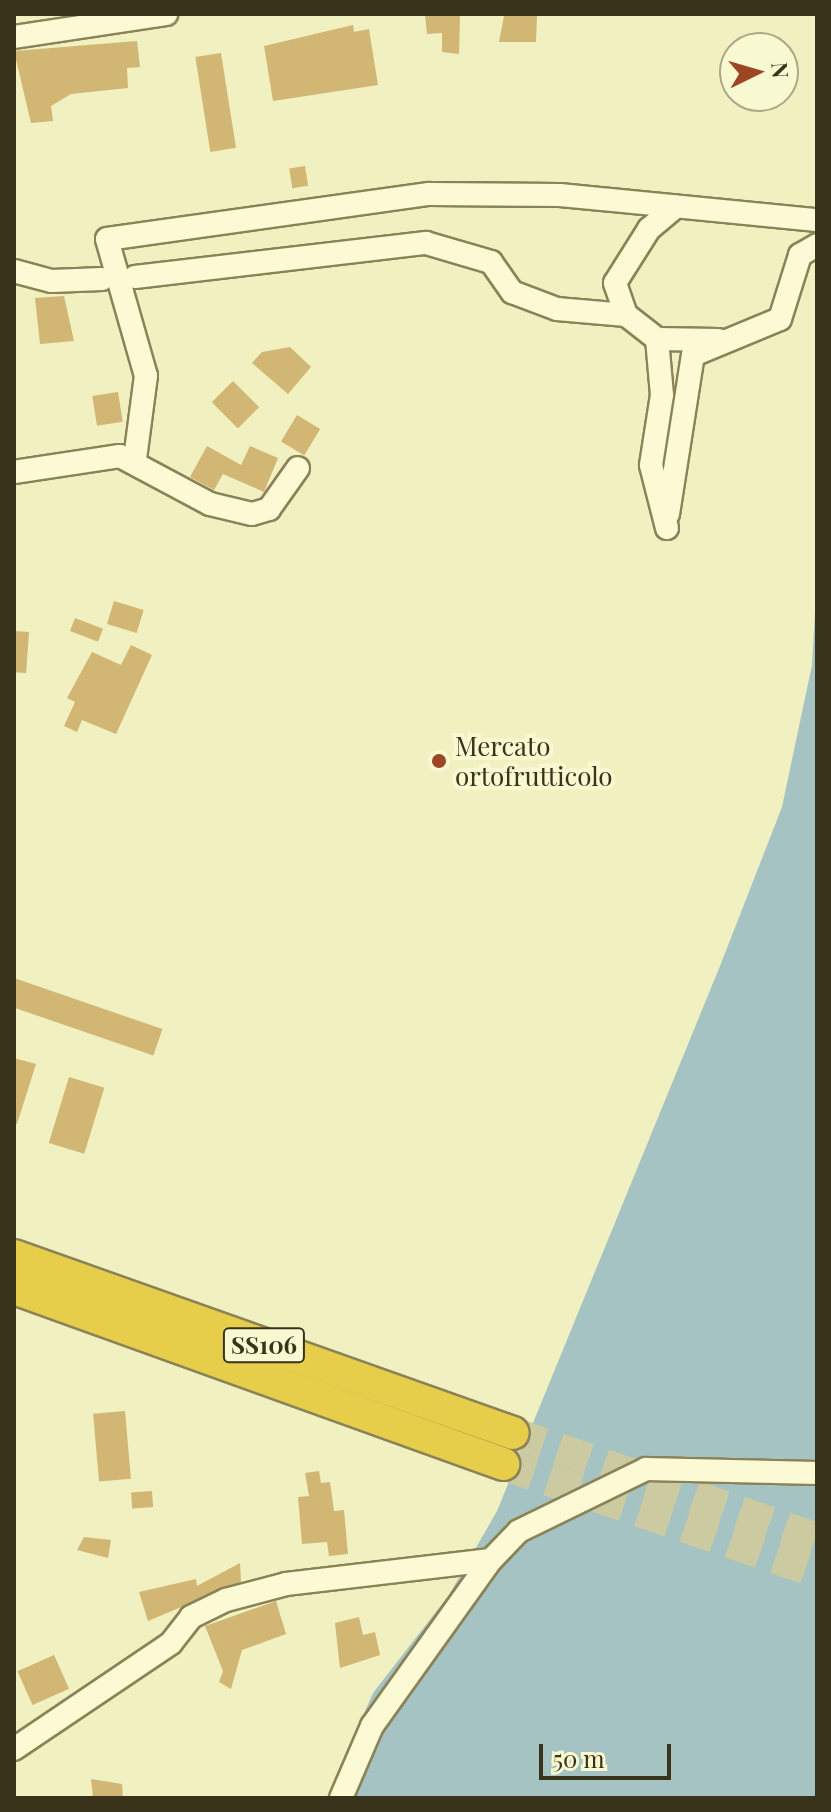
<!DOCTYPE html>
<style>
body{margin:0}
#map{position:relative;width:831px;height:1812px;overflow:hidden;background:#f1f0c1;font-family:"Playfair Display",serif}
div>[style]{position:absolute}
.water>*{inset:0;background:#a4c3c2}
.building>*{inset:0;background:#d1b674;transform-origin:0 0}
.highway-tunnel>*{height:32px;margin-top:-16px;transform-origin:0;background:repeating-linear-gradient(90deg,#cccaa0 0 32px,transparent 0 48px)}
.roads{filter:drop-shadow(2px 0 #8b8257) drop-shadow(-2px 0 #8b8257) drop-shadow(0 2px #8b8257) drop-shadow(0 -2px #8b8257)}
.minor>*{height:22px;margin:-11px;padding:0 11px;transform-origin:11px;border-radius:11px;background:#fbfad4}
.highway>*{height:32px;margin:-16px;padding:0 16px;transform-origin:16px;border-radius:16px;background:#e6ce4b}
.dots>*{width:22px;height:22px;translate:-50% -50%;box-sizing:border-box;border:4px solid #f8f8d1;border-radius:50%}
span{translate:-50% -50%;white-space:nowrap;text-align:center;line-height:1.15;-webkit-text-stroke:8px #f8f8d1;paint-order:stroke}
.shield-label span{padding:2px 6px;background:#f8f8d1;border:2px solid;border-radius:6px;-webkit-text-stroke-width:0}
.shield-label{font-size:24px;color:#3a331c;font-weight:700}
.poi-label{font-size:26px;color:#3a331c}
.left{translate:0 -50%;text-align:left}
.frame{position:absolute;inset:0;border:16px solid #3a331c;pointer-events:none}
.north{position:absolute;left:719px;top:32px;width:80px;height:80px;box-sizing:border-box;background:#f8f8d1;border:2px solid #aca989;border-radius:50%;rotate:85deg;font-size:22px;font-weight:700;line-height:32px;text-align:center;color:#3a331c}
.north::after{content:'';display:block;margin:auto;width:28px;height:36px;background:#9e4623;clip-path:polygon(50% 0,100% 100%,50% 72%,0 100%)}
.scale{position:absolute;left:539px;top:1744px;width:132px;height:36px;box-sizing:border-box;border:4px solid #3a331c;border-top:0;padding-left:10px;font-size:24px;line-height:28px;white-space:nowrap;color:#3a331c;-webkit-text-stroke:6px #f8f8d1;paint-order:stroke}
</style>
<div id="map">
<div class="water">
<i style="clip-path:polygon(817px 579px,817px 1798px,327px 1798px,373px 1693px,449px 1595px,497px 1511px,720px 966px,782px 807px,812px 665px)"></i>
</div>
<div class="building">
<i style="clip-path:polygon(425px 14px,460px 14px,459px 54px,442px 52px,442px 33px,427px 34px)"></i>
<i style="clip-path:polygon(504px 16px,537px 16px,536px 42px,499px 42px)"></i>
<i style="clip-path:polygon(353px 25px,354px 32px,369px 29px,378px 85px,273px 101px,264px 46px)"></i>
<i style="clip-path:polygon(137px 41px,140px 67px,127px 68px,128px 88px,71px 94px,51px 106px,53px 121px,31px 123px,14px 51px)"></i>
<i style="left:221px;top:53px;width:96px;height:26px;rotate:81deg"></i>
<i style="left:305px;top:166px;width:20px;height:16px;rotate:81deg"></i>
<i style="clip-path:polygon(64px 296px,74px 341px,40px 344px,35px 298px)"></i>
<i style="clip-path:polygon(290px 347px,311px 367px,288px 394px,252px 363px,262px 352px)"></i>
<i style="left:233px;top:381px;width:37px;height:30px;rotate:45deg"></i>
<i style="left:118px;top:392px;width:30px;height:26px;rotate:81deg"></i>
<i style="left:297px;top:415px;width:27px;height:31px;rotate:31deg"></i>
<i style="clip-path:polygon(207px 446px,241px 465px,250px 446px,278px 458px,264px 492px,223px 474px,214px 490px,190px 477px)"></i>
<i style="left:114px;top:601px;width:31px;height:24px;rotate:17deg"></i>
<i style="left:75px;top:618px;width:30px;height:14px;rotate:21deg"></i>
<i style="left:14px;top:631px;width:15px;height:41px;rotate:4deg"></i>
<i style="clip-path:polygon(131px 645px,152px 655px,116px 734px,82px 720px,77px 732px,64px 726px,75px 702px,67px 698px,92px 652px,121px 665px)"></i>
<i style="left:14px;top:978px;width:157px;height:28px;rotate:19deg"></i>
<i style="clip-path:polygon(14px 1058px,36px 1064px,17px 1124px,14px 1123px)"></i>
<i style="left:69px;top:1077px;width:37px;height:69px;rotate:17deg"></i>
<i style="left:125px;top:1411px;width:68px;height:32px;rotate:85deg"></i>
<i style="clip-path:polygon(319px 1471px,321px 1483px,330px 1482px,334px 1511px,344px 1510px,348px 1554px,329px 1556px,327px 1542px,302px 1544px,298px 1497px,309px 1496px,305px 1473px)"></i>
<i style="left:152px;top:1491px;width:16px;height:21px;rotate:86deg"></i>
<i style="clip-path:polygon(84px 1537px,111px 1540px,108px 1558px,77px 1550px)"></i>
<i style="clip-path:polygon(240px 1563px,241px 1582px,148px 1621px,139px 1592px,196px 1579px,197px 1586px)"></i>
<i style="clip-path:polygon(276px 1601px,286px 1634px,242px 1650px,231px 1689px,219px 1682px,223px 1671px,205px 1626px)"></i>
<i style="clip-path:polygon(359px 1617px,363px 1635px,375px 1632px,380px 1655px,340px 1668px,335px 1623px)"></i>
<i style="left:54px;top:1655px;width:37px;height:40px;rotate:66deg"></i>
<i style="clip-path:polygon(91px 1779px,122px 1784px,123px 1798px,93px 1798px)"></i>
</div>
<div class="highway-tunnel">
<i style="left:513px;top:1433px;width:322px;rotate:19.2deg"></i>
<i style="left:503px;top:1464px;width:332px;rotate:19deg"></i>
</div>
<div class="roads">
<div class="minor">
<i style="left:14px;top:37px;width:154px;rotate:-8.6deg"></i>
<i style="left:14px;top:271px;width:39px;rotate:15deg"></i>
<i style="left:52px;top:281px;width:50px;rotate:-2.3deg"></i>
<i style="left:135px;top:277px;width:293px;rotate:-6.7deg"></i>
<i style="left:426px;top:243px;width:68px;rotate:16.3deg"></i>
<i style="left:491px;top:262px;width:37px;rotate:55deg"></i>
<i style="left:512px;top:292px;width:48px;rotate:20.7deg"></i>
<i style="left:557px;top:309px;width:69px;rotate:5deg"></i>
<i style="left:657px;top:339px;width:61px;rotate:0.9deg"></i>
<i style="left:135px;top:459px;width:84px;rotate:-82.5deg"></i>
<i style="left:146px;top:376px;width:142px;rotate:-105.9deg"></i>
<i style="left:107px;top:239px;width:325px;rotate:-8deg"></i>
<i style="left:429px;top:194px;width:131px;rotate:0.4deg"></i>
<i style="left:560px;top:195px;width:258px;rotate:5.6deg"></i>
<i style="left:14px;top:472px;width:107px;rotate:-8.6deg"></i>
<i style="left:120px;top:456px;width:102px;rotate:28.1deg"></i>
<i style="left:210px;top:504px;width:43px;rotate:13.4deg"></i>
<i style="left:252px;top:514px;width:18px;rotate:-16deg"></i>
<i style="left:269px;top:509px;width:50px;rotate:-54.7deg"></i>
<i style="left:668px;top:514px;width:161px;rotate:-81.1deg"></i>
<i style="left:693px;top:355px;width:94px;rotate:-22.5deg"></i>
<i style="left:780px;top:319px;width:67px;rotate:-72.6deg"></i>
<i style="left:800px;top:255px;width:20px;rotate:-30deg"></i>
<i style="left:667px;top:528px;width:65px;rotate:-104.3deg"></i>
<i style="left:651px;top:465px;width:71px;rotate:-81.1deg"></i>
<i style="left:662px;top:395px;width:56px;rotate:-95.1deg"></i>
<i style="left:657px;top:339px;width:39px;rotate:-142deg"></i>
<i style="left:626px;top:315px;width:34px;rotate:-109deg"></i>
<i style="left:615px;top:283px;width:64px;rotate:-57.8deg"></i>
<i style="left:649px;top:229px;width:35px;rotate:-40deg"></i>
<i style="left:14px;top:1749px;width:189px;rotate:-34deg"></i>
<i style="left:171px;top:1643px;width:33px;rotate:-52deg"></i>
<i style="left:191px;top:1617px;width:39px;rotate:-26deg"></i>
<i style="left:226px;top:1600px;width:62px;rotate:-14.9deg"></i>
<i style="left:286px;top:1584px;width:206px;rotate:-6.7deg"></i>
<i style="left:341px;top:1798px;width:78px;rotate:-66.7deg"></i>
<i style="left:372px;top:1726px;width:204px;rotate:-54.4deg"></i>
<i style="left:491px;top:1560px;width:40px;rotate:-46deg"></i>
<i style="left:519px;top:1531px;width:141px;rotate:-26deg"></i>
<i style="left:646px;top:1469px;width:171px;rotate:1.3deg"></i>
</div>
<div class="highway">
<i style="left:14px;top:1256px;width:529px;rotate:19.53deg"></i>
<i style="left:14px;top:1288px;width:520px;rotate:19.79deg"></i>
</div>
</div>
<div class="dots">
<i style="left:439px;top:761px;background:#9e4623"></i>
</div>
<div class="shield-label">
<span style="left:264px;top:1345px">SS106</span>
</div>
<div class="poi-label">
<span class="left" style="left:455px;top:761px">Mercato<br>ortofrutticolo</span>
</div>
<div class="frame"></div>
<div class="north">N</div>
<div class="scale">50 m</div>
</div>
